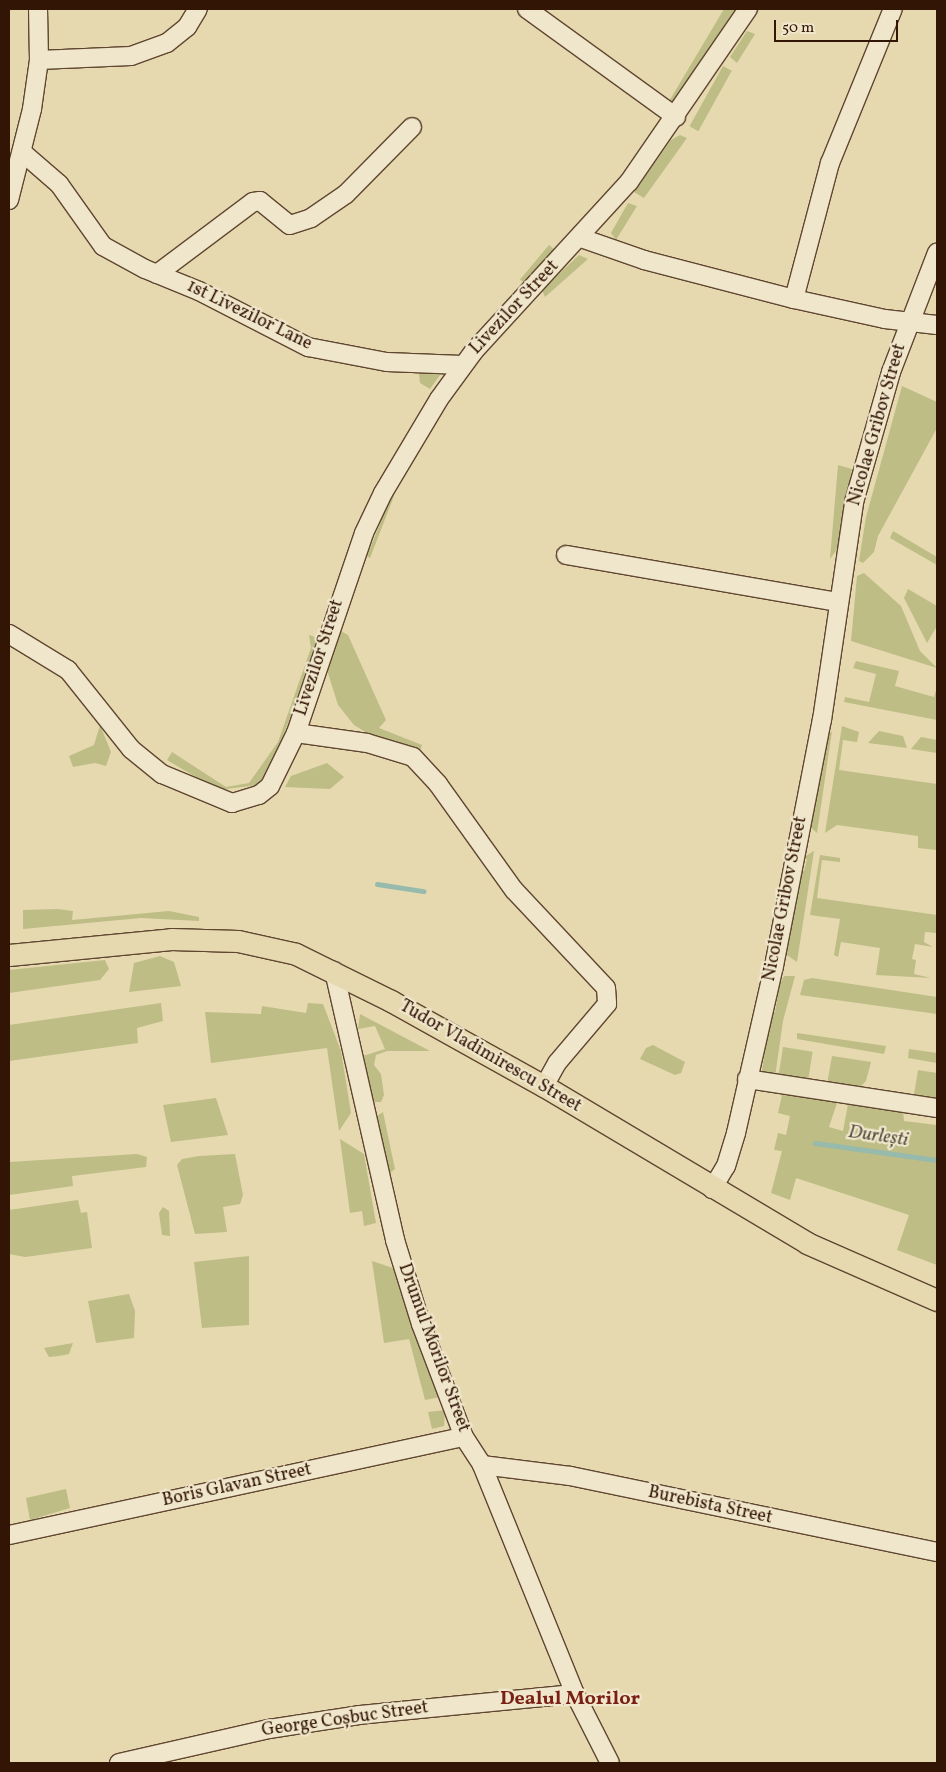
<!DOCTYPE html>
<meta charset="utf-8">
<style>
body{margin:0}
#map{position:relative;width:946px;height:1772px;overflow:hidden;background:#e6d9af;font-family:Vollkorn,serif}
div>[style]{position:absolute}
.green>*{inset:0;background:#bdbd85;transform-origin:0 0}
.stream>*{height:5px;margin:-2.5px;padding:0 2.5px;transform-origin:2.5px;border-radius:2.5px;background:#96baac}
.roads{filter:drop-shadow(1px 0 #604630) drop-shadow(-1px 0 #604630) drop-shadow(0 1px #604630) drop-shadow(0 -1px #604630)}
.minor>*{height:18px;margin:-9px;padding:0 9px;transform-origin:9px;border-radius:9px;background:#efe6cb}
.major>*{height:21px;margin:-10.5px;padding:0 10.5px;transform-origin:10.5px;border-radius:10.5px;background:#e6d9af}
span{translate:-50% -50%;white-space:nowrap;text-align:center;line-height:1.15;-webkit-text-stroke:4.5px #efe6cb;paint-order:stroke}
.street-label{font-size:18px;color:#331506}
.water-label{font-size:19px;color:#564f40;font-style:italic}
.quarter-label{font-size:20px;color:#7a1f14;font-weight:700}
.frame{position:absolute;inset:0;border:10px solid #331506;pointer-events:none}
.scale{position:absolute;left:774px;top:20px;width:124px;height:22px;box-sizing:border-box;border:2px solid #331506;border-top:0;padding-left:6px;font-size:15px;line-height:18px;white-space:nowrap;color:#331506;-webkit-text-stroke:4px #efe6cb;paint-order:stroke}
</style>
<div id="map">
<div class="green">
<i style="clip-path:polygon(724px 9px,736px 9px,677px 103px,670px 105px,668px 103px)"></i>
<i style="clip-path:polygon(747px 31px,755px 34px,737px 63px,730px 57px)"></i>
<i style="left:723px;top:66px;width:10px;height:69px;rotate:29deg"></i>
<i style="clip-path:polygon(680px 135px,687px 138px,644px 198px,634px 192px,671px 140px)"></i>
<i style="clip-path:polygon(628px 203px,637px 206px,616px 240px,611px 233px)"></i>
<i style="left:549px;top:245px;width:8px;height:45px;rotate:40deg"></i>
<i style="clip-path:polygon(579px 255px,588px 259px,545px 297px,542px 290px)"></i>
<i style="clip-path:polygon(434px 372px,440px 375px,430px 389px,420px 383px,419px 374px)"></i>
<i style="clip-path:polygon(902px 386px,937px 402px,937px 428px,878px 536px,874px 552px,863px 563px,859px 561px,866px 517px)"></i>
<i style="clip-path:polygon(838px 465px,852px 469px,837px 549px,830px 559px)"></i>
<i style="clip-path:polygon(394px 489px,394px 496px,370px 558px,367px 556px)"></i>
<i style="clip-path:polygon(893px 531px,937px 557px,937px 565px,890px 538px)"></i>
<i style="clip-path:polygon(864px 573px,901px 606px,920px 651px,937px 668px,851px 641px,857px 576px)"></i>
<i style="clip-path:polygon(908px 589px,937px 606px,937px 626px,927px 643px,904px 598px)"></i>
<i style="clip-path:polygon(339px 630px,348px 635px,386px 720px,379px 728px,422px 745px,420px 751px,367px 733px,354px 725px,338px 705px,327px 670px)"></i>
<i style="clip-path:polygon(309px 635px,321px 639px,272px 764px,258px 785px,218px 790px,167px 760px,172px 752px,226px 787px,249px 783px,278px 742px,311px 648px)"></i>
<i style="clip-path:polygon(856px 661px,899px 671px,895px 686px,934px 697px,937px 687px,937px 720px,844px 702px,845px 697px,869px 702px,876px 674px,853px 668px)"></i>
<i style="clip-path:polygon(100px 725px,111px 752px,106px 766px,95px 763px,73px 767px,69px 756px,94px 745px)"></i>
<i style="clip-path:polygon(842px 726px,859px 732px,857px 742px,843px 740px,839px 770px,937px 784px,937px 850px,918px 848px,918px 836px,837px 825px,825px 833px)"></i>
<i style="clip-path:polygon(832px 731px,817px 833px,808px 825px,820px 766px,823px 766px,825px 738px)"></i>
<i style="clip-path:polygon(879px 731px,903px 736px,907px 748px,868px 743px)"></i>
<i style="clip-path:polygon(921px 737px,937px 740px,937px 753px,911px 749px)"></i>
<i style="clip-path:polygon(327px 763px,344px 777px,330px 789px,285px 787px,291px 776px)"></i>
<i style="clip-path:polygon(814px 851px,797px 962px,784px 953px,800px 870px,804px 871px,807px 859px,802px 858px)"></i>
<i style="clip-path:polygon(820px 855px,840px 858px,840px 862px,822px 860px,817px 898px,937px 915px,937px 933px,925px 932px,924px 942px,933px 947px,915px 944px,912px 959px,916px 960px,914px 974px,931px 978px,876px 975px,880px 948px,841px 942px,838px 957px,834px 955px,840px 919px,810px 915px)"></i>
<i style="clip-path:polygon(58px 909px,73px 911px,72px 920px,169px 911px,199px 917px,199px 921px,141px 918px,23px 929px,23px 910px)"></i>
<i style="clip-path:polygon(160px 956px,174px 962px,181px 986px,129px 992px,134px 963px)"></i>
<i style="clip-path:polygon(105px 960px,109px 969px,100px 980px,9px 993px,9px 970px)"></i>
<i style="clip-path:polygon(784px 976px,795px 976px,783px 1021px,775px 1077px,762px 1071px,771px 1011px,775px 1012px,778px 995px,775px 994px)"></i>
<i style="clip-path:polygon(812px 978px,937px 997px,937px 1014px,800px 995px,804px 980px)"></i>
<i style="clip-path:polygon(161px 1003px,163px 1021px,137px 1028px,138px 1043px,9px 1061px,9px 1025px)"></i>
<i style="clip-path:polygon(308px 1003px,323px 1004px,341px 1051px,351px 1113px,339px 1131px,327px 1048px,211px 1063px,205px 1012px,261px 1014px,262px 1006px,306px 1013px)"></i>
<i style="clip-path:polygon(360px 1014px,430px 1051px,387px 1051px,376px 1055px,374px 1065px,381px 1074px,384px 1095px,381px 1102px,373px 1102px,363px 1056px,385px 1049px,375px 1026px,358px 1029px)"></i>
<i style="clip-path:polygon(797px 1033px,886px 1046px,884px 1054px,797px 1039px)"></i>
<i style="clip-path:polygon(653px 1045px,685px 1062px,681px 1073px,675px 1075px,640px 1059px,646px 1048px)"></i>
<i style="left:783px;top:1047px;width:30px;height:30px;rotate:9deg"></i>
<i style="clip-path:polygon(909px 1049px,937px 1053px,937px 1063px,908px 1058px)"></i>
<i style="clip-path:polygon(832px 1056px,871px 1062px,866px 1081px,859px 1088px,827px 1084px)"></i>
<i style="clip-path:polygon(918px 1070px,937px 1073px,937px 1099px,914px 1095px)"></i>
<i style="clip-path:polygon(782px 1095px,838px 1100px,829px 1127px,843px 1131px,848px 1104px,903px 1110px,904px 1121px,937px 1125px,937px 1265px,897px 1250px,909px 1215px,796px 1178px,790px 1200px,771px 1193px,782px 1151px,774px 1150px,778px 1133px,786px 1135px,790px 1116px,778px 1113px)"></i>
<i style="clip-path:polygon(216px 1098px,228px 1135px,171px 1142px,163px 1105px)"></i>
<i style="clip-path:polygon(383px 1112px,395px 1169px,390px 1173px,377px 1116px)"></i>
<i style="clip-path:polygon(340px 1139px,364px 1154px,376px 1223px,364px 1226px,362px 1211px,350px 1213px)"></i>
<i style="clip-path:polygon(137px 1154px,147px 1157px,146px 1167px,72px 1176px,73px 1186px,9px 1195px,9px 1162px)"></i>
<i style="clip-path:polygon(235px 1154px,243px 1195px,240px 1204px,223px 1207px,227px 1232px,195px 1234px,177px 1165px,182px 1159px,199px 1156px)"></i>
<i style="clip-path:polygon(78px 1200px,81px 1213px,87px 1212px,92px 1248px,25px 1257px,9px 1254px,9px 1210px)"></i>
<i style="clip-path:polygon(163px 1207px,169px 1211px,170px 1236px,162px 1235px,159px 1213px)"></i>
<i style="clip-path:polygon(249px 1256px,249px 1325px,202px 1328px,194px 1262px)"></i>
<i style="clip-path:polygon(372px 1261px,396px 1269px,419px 1346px,440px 1397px,425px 1400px,409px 1339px,384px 1343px)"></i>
<i style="clip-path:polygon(129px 1294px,135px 1311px,134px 1338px,96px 1343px,88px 1301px)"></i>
<i style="clip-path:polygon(73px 1343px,69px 1354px,59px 1356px,49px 1357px,44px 1348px)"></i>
<i style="clip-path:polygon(445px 1410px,444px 1426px,432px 1429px,428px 1412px)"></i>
<i style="clip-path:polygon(66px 1489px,70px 1508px,30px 1520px,26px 1498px)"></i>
</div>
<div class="stream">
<i style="left:377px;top:884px;width:47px;rotate:8.7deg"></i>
<i style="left:815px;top:1143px;width:123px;rotate:7.9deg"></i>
</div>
<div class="roads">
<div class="minor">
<i style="left:527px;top:9px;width:184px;rotate:35.9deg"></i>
<i style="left:39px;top:60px;width:92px;rotate:-2.5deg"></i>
<i style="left:131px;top:56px;width:38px;rotate:-20deg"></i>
<i style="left:167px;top:43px;width:26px;rotate:-39deg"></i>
<i style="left:187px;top:27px;width:21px;rotate:-59deg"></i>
<i style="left:22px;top:152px;width:49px;rotate:40.9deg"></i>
<i style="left:59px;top:184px;width:76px;rotate:54.6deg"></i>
<i style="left:103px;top:246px;width:48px;rotate:28.7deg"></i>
<i style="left:145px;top:269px;width:58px;rotate:22.2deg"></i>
<i style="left:199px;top:291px;width:123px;rotate:27.2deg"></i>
<i style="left:308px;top:347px;width:80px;rotate:10.8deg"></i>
<i style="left:387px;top:362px;width:75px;rotate:2.3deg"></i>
<i style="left:9px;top:200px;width:94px;rotate:-75.8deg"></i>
<i style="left:32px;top:109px;width:49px;rotate:-81.9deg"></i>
<i style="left:39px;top:60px;width:51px;rotate:-91.1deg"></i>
<i style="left:581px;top:238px;width:67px;rotate:19.2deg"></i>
<i style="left:644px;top:260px;width:155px;rotate:14.6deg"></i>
<i style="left:794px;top:299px;width:93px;rotate:12.4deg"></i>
<i style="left:885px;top:319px;width:52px;rotate:6.6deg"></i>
<i style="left:157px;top:274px;width:120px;rotate:-36.9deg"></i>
<i style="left:253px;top:202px;width:7px;rotate:-8deg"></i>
<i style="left:260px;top:201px;width:38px;rotate:39deg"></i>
<i style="left:290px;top:225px;width:22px;rotate:-18deg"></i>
<i style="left:311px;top:218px;width:42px;rotate:-34.4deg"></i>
<i style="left:346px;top:194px;width:94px;rotate:-45.4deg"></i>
<i style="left:794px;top:299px;width:141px;rotate:-75.2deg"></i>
<i style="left:830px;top:163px;width:166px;rotate:-67.8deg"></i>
<i style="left:566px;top:555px;width:276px;rotate:9.8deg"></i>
<i style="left:9px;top:634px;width:69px;rotate:31.4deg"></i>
<i style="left:68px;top:670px;width:101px;rotate:51.4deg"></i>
<i style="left:131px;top:749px;width:40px;rotate:39deg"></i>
<i style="left:162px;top:774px;width:76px;rotate:22.5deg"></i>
<i style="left:232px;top:803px;width:28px;rotate:-17deg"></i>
<i style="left:259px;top:795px;width:14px;rotate:-39deg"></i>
<i style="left:270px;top:786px;width:59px;rotate:-63.9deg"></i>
<i style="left:296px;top:733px;width:211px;rotate:-71.2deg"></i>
<i style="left:364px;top:533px;width:44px;rotate:-64.6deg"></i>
<i style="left:383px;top:493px;width:109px;rotate:-59.2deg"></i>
<i style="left:439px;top:399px;width:59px;rotate:-53.9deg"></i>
<i style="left:474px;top:351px;width:229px;rotate:-47.5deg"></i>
<i style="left:629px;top:182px;width:210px;rotate:-55.5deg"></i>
<i style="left:296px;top:733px;width:72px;rotate:8deg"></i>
<i style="left:367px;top:743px;width:48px;rotate:16.9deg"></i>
<i style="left:413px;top:757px;width:37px;rotate:47deg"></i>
<i style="left:438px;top:784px;width:130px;rotate:54.4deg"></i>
<i style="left:514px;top:890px;width:134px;rotate:46.8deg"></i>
<i style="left:606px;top:988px;width:16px;rotate:86deg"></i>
<i style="left:607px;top:1004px;width:77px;rotate:130.3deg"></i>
<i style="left:557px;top:1063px;width:26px;rotate:119deg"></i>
<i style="left:334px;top:971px;width:276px;rotate:77.2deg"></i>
<i style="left:395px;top:1240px;width:88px;rotate:72.8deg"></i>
<i style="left:421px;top:1324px;width:121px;rotate:69.2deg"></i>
<i style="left:464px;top:1437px;width:33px;rotate:57deg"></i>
<i style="left:482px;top:1465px;width:247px;rotate:67.9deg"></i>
<i style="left:575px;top:1694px;width:77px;rotate:63.1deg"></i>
<i style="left:747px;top:1079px;width:192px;rotate:8.7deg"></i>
<i style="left:712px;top:1189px;width:27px;rotate:-59deg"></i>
<i style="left:726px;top:1166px;width:34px;rotate:-73deg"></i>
<i style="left:736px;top:1133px;width:171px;rotate:-77.2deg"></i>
<i style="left:774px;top:966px;width:251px;rotate:-79deg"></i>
<i style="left:822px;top:720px;width:220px;rotate:-81.6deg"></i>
<i style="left:854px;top:502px;width:135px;rotate:-74.1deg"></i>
<i style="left:891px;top:372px;width:128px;rotate:-68.9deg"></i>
<i style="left:482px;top:1465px;width:89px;rotate:7.1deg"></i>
<i style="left:570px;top:1476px;width:375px;rotate:11.7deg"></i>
<i style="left:9px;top:1535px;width:465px;rotate:-12.2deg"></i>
<i style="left:119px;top:1763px;width:154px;rotate:-12.8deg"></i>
<i style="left:269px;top:1729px;width:91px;rotate:-8.8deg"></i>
<i style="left:359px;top:1715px;width:217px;rotate:-5.6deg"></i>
</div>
<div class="major">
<i style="left:9px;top:955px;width:163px;rotate:-5.6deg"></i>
<i style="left:171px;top:939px;width:67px;rotate:1.7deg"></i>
<i style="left:238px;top:941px;width:59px;rotate:12.6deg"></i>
<i style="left:296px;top:954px;width:106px;rotate:26.3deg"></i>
<i style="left:391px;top:1001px;width:175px;rotate:29.1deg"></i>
<i style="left:544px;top:1086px;width:306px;rotate:30.8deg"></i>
<i style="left:807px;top:1243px;width:142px;rotate:23.7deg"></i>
</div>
</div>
<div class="street-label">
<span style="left:515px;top:308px;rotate:-47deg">Livezilor Street</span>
<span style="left:249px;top:316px;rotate:26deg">1st Livezilor Lane</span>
<span style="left:878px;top:425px;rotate:-74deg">Nicolae Gribov Street</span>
<span style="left:320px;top:658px;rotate:-72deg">Livezilor Street</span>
<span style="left:786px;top:899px;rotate:-79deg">Nicolae Gribov Street</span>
<span style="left:490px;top:1057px;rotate:30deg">Tudor Vladimirescu Street</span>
<span style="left:433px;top:1348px;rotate:70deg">Drumul Morilor Street</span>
<span style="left:237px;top:1486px;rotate:-12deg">Boris Glavan Street</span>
<span style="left:710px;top:1506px;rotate:12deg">Burebista Street</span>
<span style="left:345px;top:1720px;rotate:-8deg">George Coșbuc Street</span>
</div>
<div class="water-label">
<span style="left:878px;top:1137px;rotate:8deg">Durlești</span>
</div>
<div class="quarter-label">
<span style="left:570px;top:1699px">Dealul Morilor</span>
</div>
<div class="frame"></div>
<div class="scale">50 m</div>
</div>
